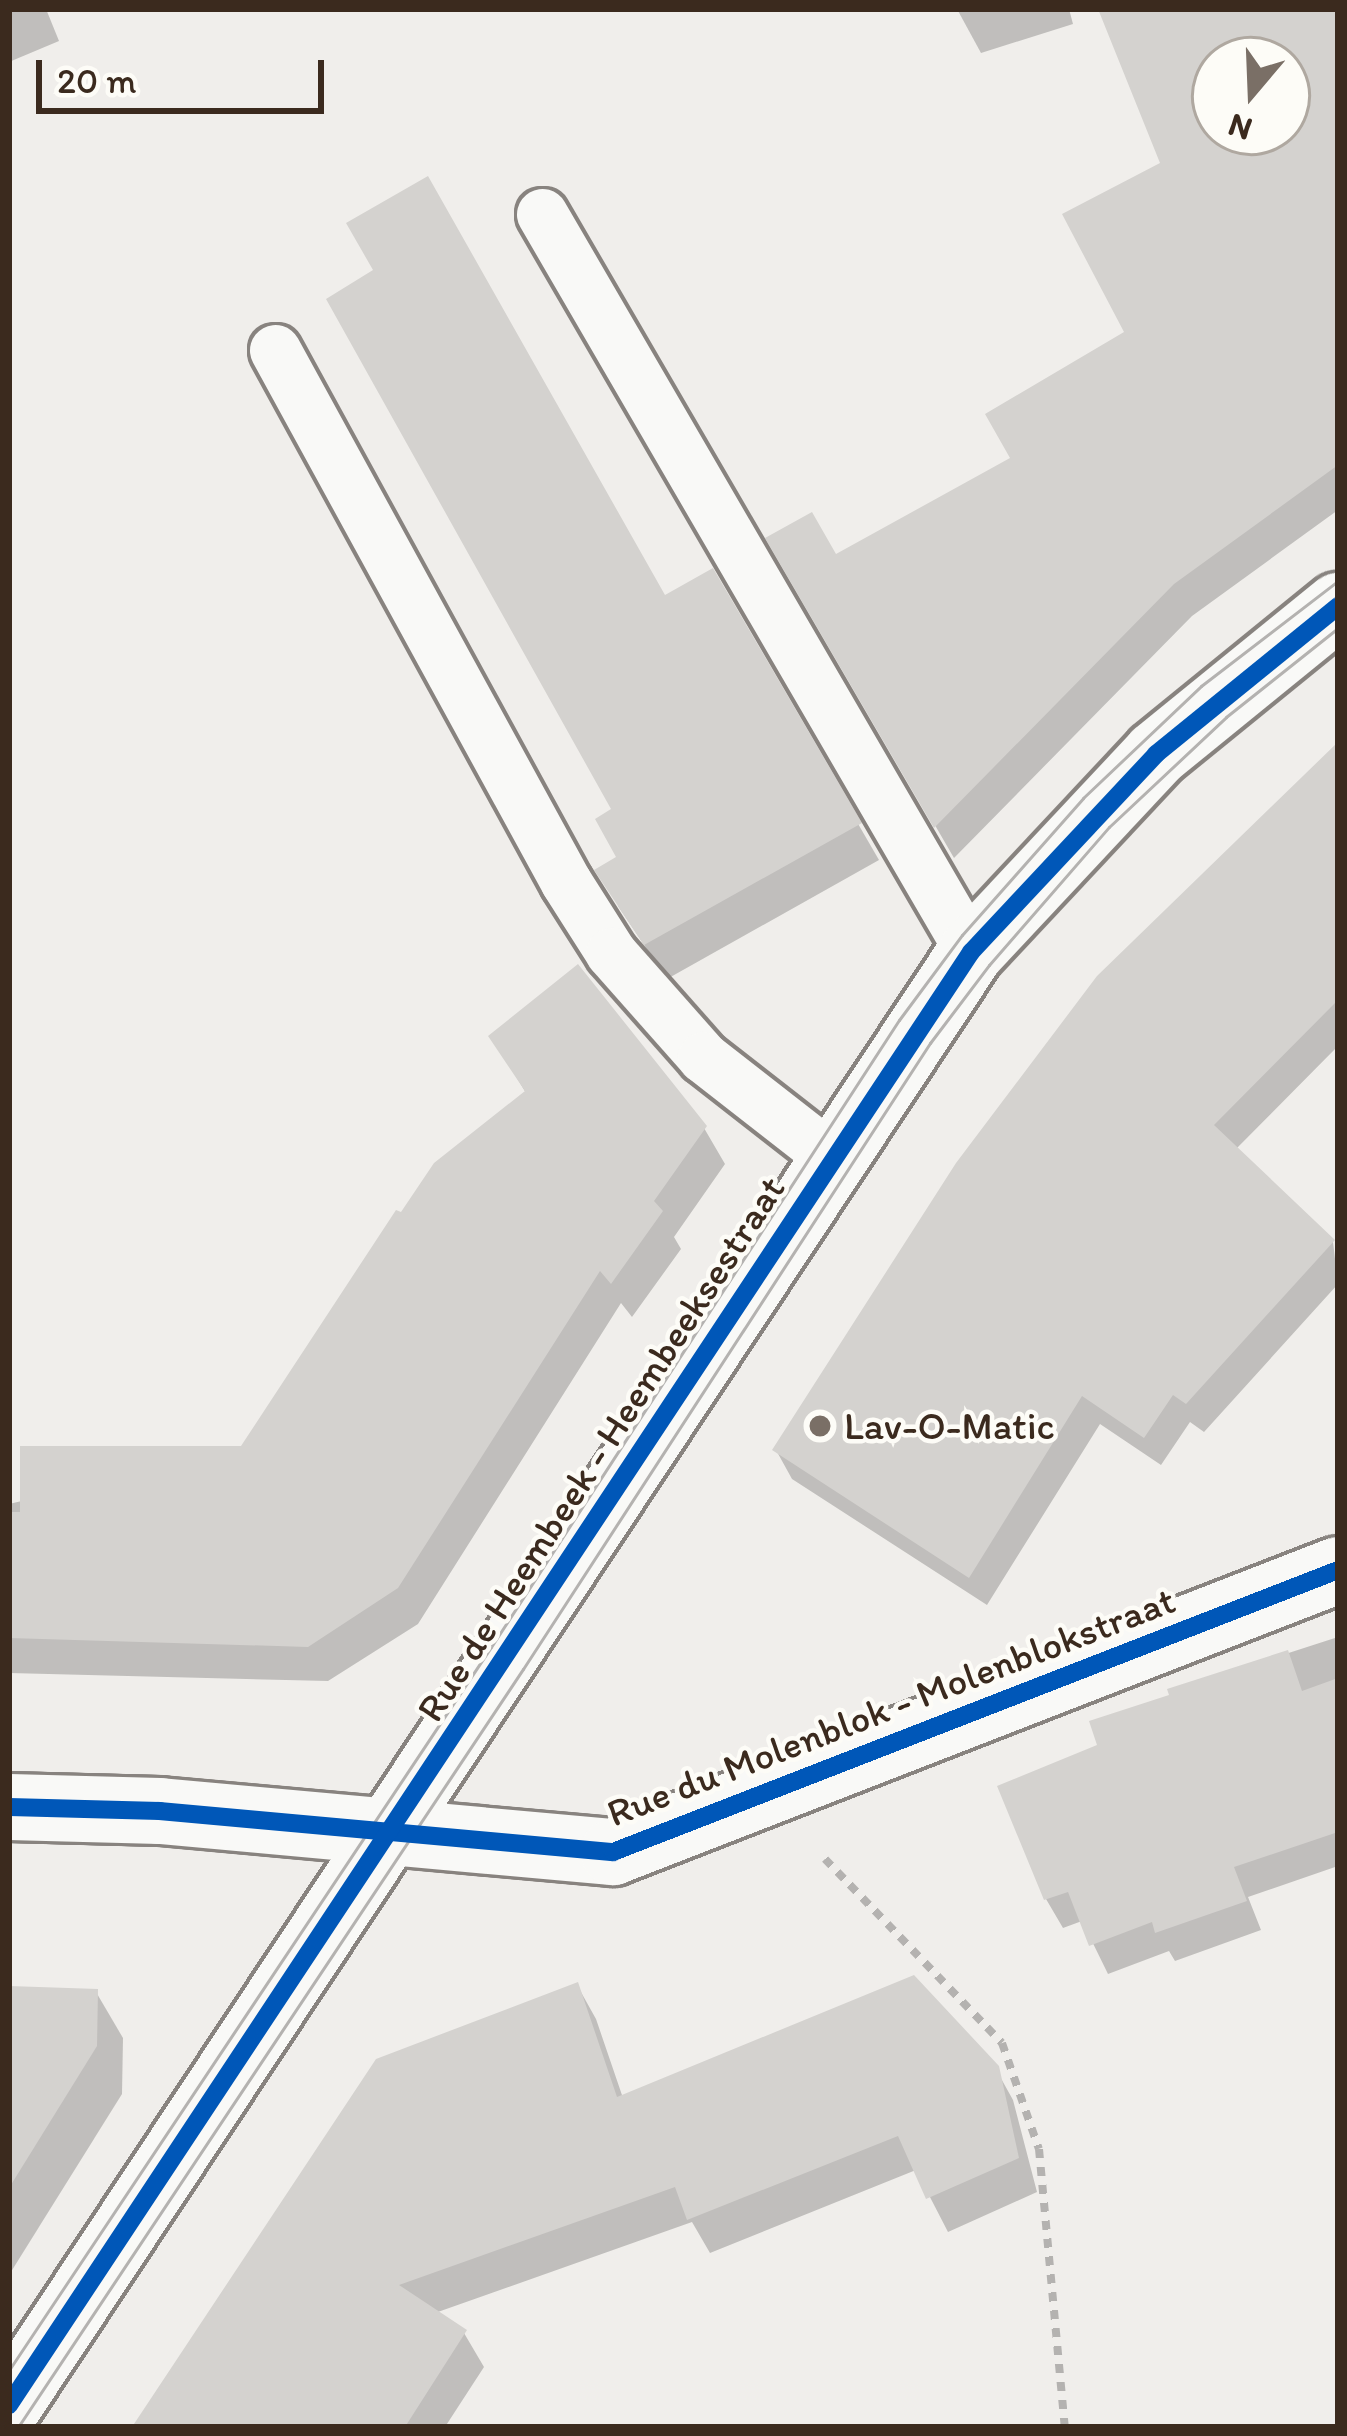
<!DOCTYPE html>
<style>
body{margin:0}
#map{position:relative;width:1347px;height:2436px;overflow:hidden;background:#f0eeeb;font-family:Itim,sans-serif}
div>[style]{position:absolute}
.shadow>*{inset:0;background:#0003}
.building>*{inset:0;background:#d4d2cf}
.path>*{height:8px;margin-top:-4px;transform-origin:0;background:repeating-linear-gradient(90deg,#b4b2b0 0 9px,transparent 0 18px)}
.roads{filter:drop-shadow(3px 0 #88837f) drop-shadow(-3px 0 #88837f) drop-shadow(0 3px #88837f) drop-shadow(0 -3px #88837f)}
.service>*{height:51px;margin:-25.5px;padding:0 25.5px;transform-origin:25.5px;border-radius:25.5px;background:#f9f9f7}
.minor>*{height:66px;margin:-33px;padding:0 33px;transform-origin:33px;border-radius:33px;background:#f9f9f7}
.tram>*{height:3px;margin:-1.5px;padding:0 1.5px;transform-origin:1.5px;border-radius:1.5px;background:#b4b2b0}
.cycleway>*{height:18px;margin:-9px;padding:0 9px;transform-origin:9px;border-radius:9px;background:#0057b8}
.dots>*{width:33px;height:33px;translate:-50% -50%;box-sizing:border-box;border:6px solid #fdfcf7;border-radius:50%}
span{translate:-50% -50%;white-space:nowrap;text-align:center;line-height:1.15;-webkit-text-stroke:9px #fdfcf7;paint-order:stroke}
.poi-label{font-size:39px;color:#3b2a1e}
.left{translate:0 -50%;text-align:left}
.street-label{font-size:39px;color:#3b2a1e}
.frame{position:absolute;inset:0;border:12px solid #3b2a1e;pointer-events:none}
.north{position:absolute;left:1191px;top:36px;width:120px;height:120px;box-sizing:border-box;background:#fdfcf7;border:3px solid #afa8a0;border-radius:50%;rotate:199deg;font-size:33px;font-weight:700;line-height:48px;text-align:center;color:#3b2a1e}
.north::after{content:'';display:block;margin:auto;width:42px;height:54px;background:#7a6f66;clip-path:polygon(50% 0,100% 100%,50% 72%,0 100%)}
.scale{position:absolute;left:36px;top:60px;width:288px;height:54px;box-sizing:border-box;border:6px solid #3b2a1e;border-top:0;padding-left:15px;font-size:36px;line-height:42px;white-space:nowrap;color:#3b2a1e;-webkit-text-stroke:9px #fdfcf7;paint-order:stroke}
</style>
<div id="map">
<div class="shadow">
<i style="clip-path:polygon(9px 9px,46px 9px,59px 41px,9px 62px)"></i>
<i style="clip-path:polygon(957px 9px,1069px 9px,1073px 24px,981px 53px)"></i>
<i style="clip-path:polygon(evenodd,1101px 9px,1338px 9px,1338px 510px,1192px 616px,954px 858px,769px 539px,835px 558px,1014px 459px,1128px 333px,1163px 164px,1101px 9px,1215px 60px,1287px 60px,1287px 132px,1215px 132px,1215px 60px)"></i>
<i style="clip-path:polygon(712px 572px,879px 860px,667px 979px,618px 906px,615px 810px)"></i>
<i style="clip-path:polygon(1338px 750px,1338px 1046px,1235px 1150px,1333px 1242px,1338px 1284px,1204px 1432px,1190px 1422px,1161px 1465px,1100px 1424px,987px 1605px,792px 1479px,776px 1450px)"></i>
<i style="clip-path:polygon(492px 1037px,704px 1128px,725px 1164px,674px 1237px,681px 1249px,632px 1317px,621px 1303px,418px 1624px,328px 1681px,9px 1673px,9px 1504px,243px 1449px,403px 1216px,526px 1093px)"></i>
<i style="clip-path:polygon(1338px 1637px,1338px 1866px,1248px 1897px,1261px 1930px,1175px 1961px,1169px 1951px,1108px 1974px,1082px 1921px,1063px 1928px,1046px 1899px,1100px 1747px,1173px 1697px,1171px 1691px)"></i>
<i style="clip-path:polygon(577px 1985px,596px 2019px,623px 2098px,993px 2064px,1013px 2100px,1037px 2192px,948px 2232px,916px 2170px,710px 2253px,692px 2222px,435px 2313px,464px 2333px,484px 2367px,445px 2427px,138px 2427px)"></i>
<i style="clip-path:polygon(9px 1989px,96px 1992px,123px 2038px,122px 2094px,9px 2275px)"></i>
</div>
<div class="building">
<i style="clip-path:polygon(evenodd,1098px 9px,1338px 9px,1338px 465px,1174px 584px,934px 828px,765px 538px,812px 512px,836px 554px,1010px 458px,985px 414px,1124px 332px,1062px 214px,1160px 163px,1098px 9px,1215px 60px,1287px 60px,1287px 132px,1215px 132px,1215px 60px)"></i>
<i style="clip-path:polygon(428px 176px,665px 595px,713px 568px,862px 823px,644px 945px,594px 870px,616px 857px,595px 819px,611px 809px,326px 299px,373px 270px,346px 223px)"></i>
<i style="clip-path:polygon(1338px 742px,1338px 1000px,1214px 1125px,1335px 1240px,1186px 1404px,1173px 1395px,1144px 1438px,1082px 1396px,969px 1578px,772px 1450px,956px 1163px,1097px 976px)"></i>
<i style="clip-path:polygon(578px 964px,707px 1126px,654px 1201px,663px 1211px,611px 1284px,600px 1271px,398px 1588px,308px 1647px,9px 1638px,9px 1512px,20px 1512px,20px 1446px,241px 1446px,396px 1210px,401px 1212px,434px 1163px,525px 1091px,488px 1036px)"></i>
<i style="clip-path:polygon(1288px 1650px,1302px 1691px,1338px 1678px,1338px 1832px,1234px 1867px,1247px 1901px,1155px 1933px,1152px 1922px,1089px 1946px,1068px 1892px,1044px 1900px,997px 1786px,1097px 1745px,1089px 1721px,1169px 1695px,1167px 1689px)"></i>
<i style="clip-path:polygon(914px 1975px,999px 2066px,1019px 2158px,926px 2199px,898px 2136px,687px 2220px,675px 2187px,399px 2285px,467px 2330px,405px 2427px,132px 2427px,376px 2059px,578px 1982px,617px 2097px)"></i>
<i style="clip-path:polygon(9px 1986px,98px 1989px,97px 2046px,9px 2188px)"></i>
</div>
<div class="path">
<i style="left:825px;top:1859px;width:255px;rotate:46.1deg"></i>
<i style="left:1002px;top:2043px;width:112px;rotate:70.8deg"></i>
<i style="left:1039px;top:2149px;width:279px;rotate:84.7deg"></i>
</div>
<div class="roads">
<div class="service">
<i style="left:542px;top:214px;width:854px;rotate:59.83deg"></i>
<i style="left:275px;top:350px;width:606px;rotate:61.32deg"></i>
<i style="left:566px;top:882px;width:84px;rotate:57.6deg"></i>
<i style="left:611px;top:953px;width:139px;rotate:48.5deg"></i>
<i style="left:703px;top:1057px;width:162px;rotate:38deg"></i>
</div>
<div class="minor">
<i style="left:9px;top:1807px;width:151px;rotate:1.5deg"></i>
<i style="left:160px;top:1811px;width:455px;rotate:5.2deg"></i>
<i style="left:613px;top:1852px;width:778px;rotate:-21.25deg"></i>
<i style="left:9px;top:2405px;width:1743px;rotate:-56.49deg"></i>
<i style="left:971px;top:952px;width:271px;rotate:-46.9deg"></i>
<i style="left:1156px;top:754px;width:235px;rotate:-39.1deg"></i>
</div>
</div>
<div class="tram">
<i style="left:9px;top:2370px;width:869px;rotate:-56.31deg"></i>
<i style="left:491px;top:1647px;width:748px;rotate:-56.95deg"></i>
<i style="left:899px;top:1020px;width:106px;rotate:-53.5deg"></i>
<i style="left:962px;top:935px;width:183px;rotate:-48.5deg"></i>
<i style="left:1083px;top:798px;width:163px;rotate:-43.5deg"></i>
<i style="left:1201px;top:686px;width:173px;rotate:-37.5deg"></i>
<i style="left:18px;top:2427px;width:911px;rotate:-56.33deg"></i>
<i style="left:523px;top:1669px;width:747px;rotate:-56.97deg"></i>
<i style="left:930px;top:1043px;width:98px;rotate:-52.9deg"></i>
<i style="left:989px;top:965px;width:183px;rotate:-49deg"></i>
<i style="left:1109px;top:827px;width:161px;rotate:-43.2deg"></i>
<i style="left:1226px;top:717px;width:143px;rotate:-38.5deg"></i>
</div>
<div class="cycleway">
<i style="left:9px;top:1807px;width:151px;rotate:1.5deg"></i>
<i style="left:160px;top:1811px;width:455px;rotate:5.2deg"></i>
<i style="left:613px;top:1852px;width:778px;rotate:-21.25deg"></i>
<i style="left:9px;top:2405px;width:1743px;rotate:-56.49deg"></i>
<i style="left:971px;top:952px;width:271px;rotate:-46.9deg"></i>
<i style="left:1156px;top:754px;width:235px;rotate:-39.1deg"></i>
</div>
<div class="dots">
<i style="left:820px;top:1426px;background:#7a6f66"></i>
</div>
<div class="poi-label">
<span class="left" style="left:844px;top:1426px">Lav-O-Matic</span>
</div>
<div class="street-label">
<span style="left:601px;top:1449px;rotate:-57deg">Rue de Heembeek - Heembeeksestraat</span>
<span style="left:891px;top:1707px;rotate:-21deg">Rue du Molenblok - Molenblokstraat</span>
</div>
<div class="frame"></div>
<div class="north">N</div>
<div class="scale">20 m</div>
</div>
